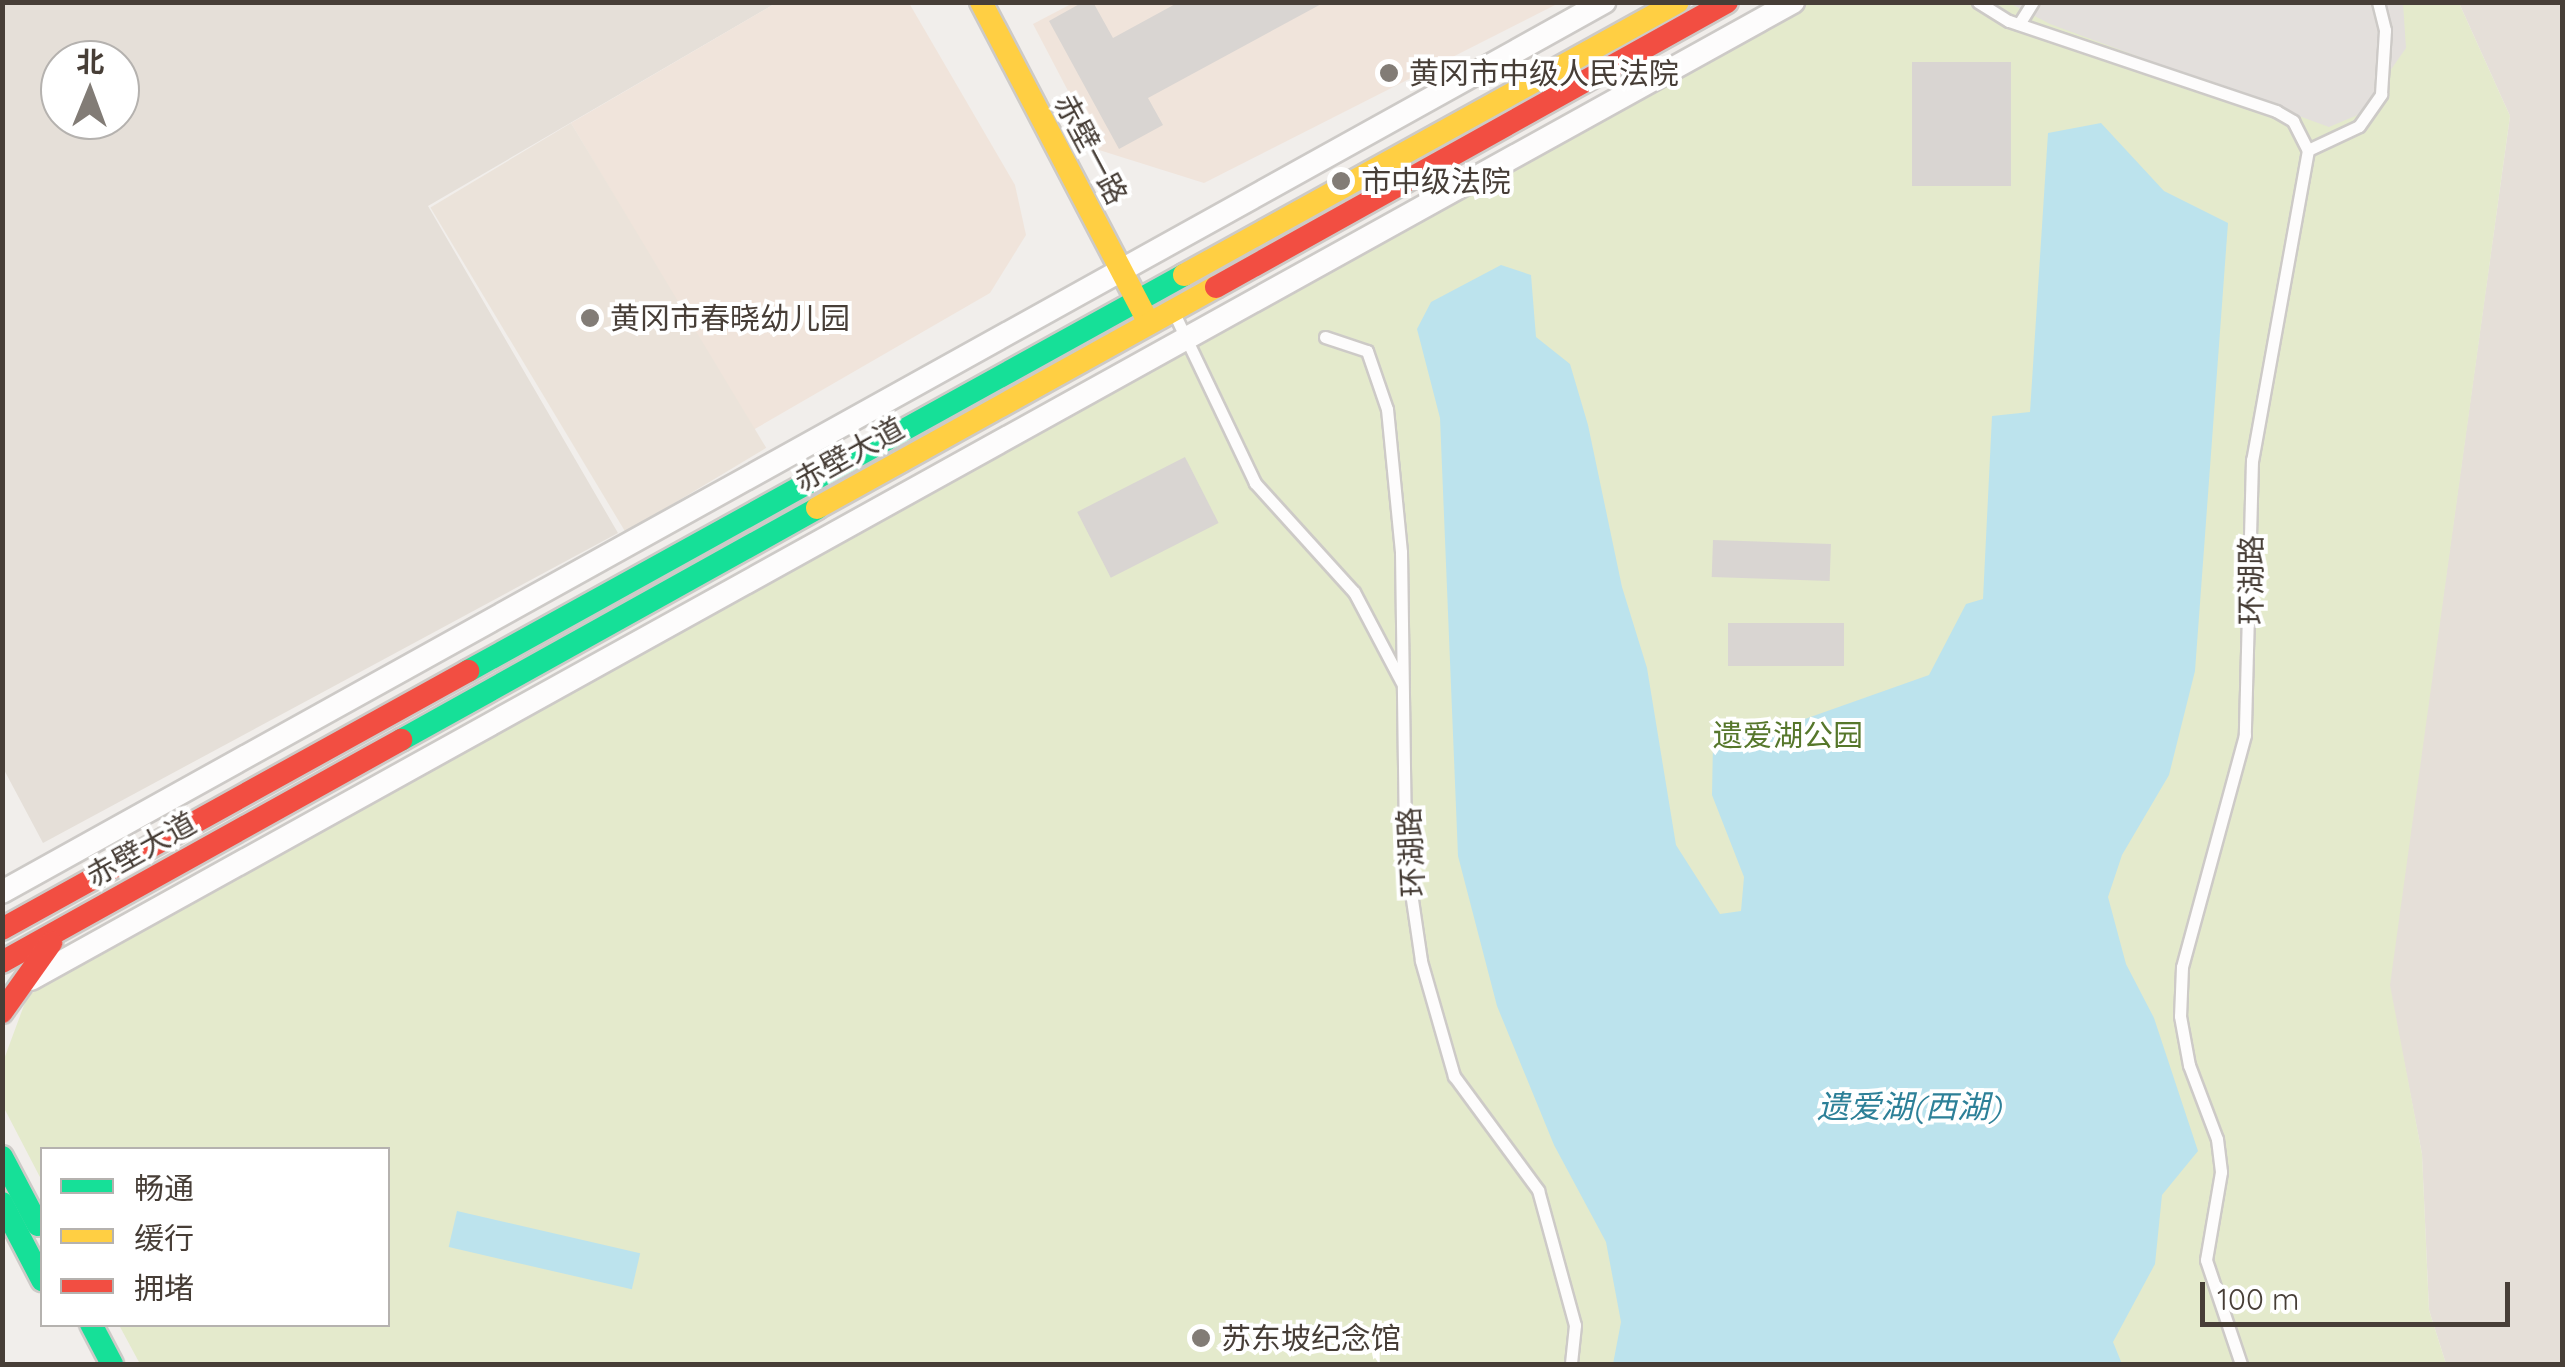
<!DOCTYPE html>
<meta charset="utf-8">
<style>
body{margin:0}
#map{position:relative;width:2565px;height:1367px;overflow:hidden;background:#f1eeeb;font-family:Quicksand,"Noto Sans SC",sans-serif}
div>[style]{position:absolute}
.residential>*{inset:0;background:#e5dfd8}
.commercial>*{inset:0;background:#f0e4db}
.education>*{inset:0;background:#ebe3da;transform-origin:0 0}
.green>*{inset:0;background:#e4eacc}
.parking>*{inset:0;background:#e3dfdc}
.water>*{inset:0;background:#bce3ed;transform-origin:0 0}
.building>*{inset:0;background:#d9d5d2;transform-origin:0 0}
.roads{filter:drop-shadow(2px 0 #cdcac7) drop-shadow(-2px 0 #cdcac7) drop-shadow(0 2px #cdcac7) drop-shadow(0 -2px #cdcac7)}
.lane>*{height:11px;margin:-5.5px;padding:0 5.5px;transform-origin:5.5px;border-radius:5.5px;background:#fdfcfc}
.street>*{height:22px;margin:-11px;padding:0 11px;transform-origin:11px;border-radius:11px;background:#fdfcfc}
.fast>*{height:22px;margin:-11px;padding:0 11px;transform-origin:11px;border-radius:11px;background:#16e098}
.slow>*{height:22px;margin:-11px;padding:0 11px;transform-origin:11px;border-radius:11px;background:#ffcf43}
.jam>*{height:22px;margin:-11px;padding:0 11px;transform-origin:11px;border-radius:11px;background:#f24e42}
.dots>*{width:28px;height:28px;translate:-50% -50%;box-sizing:border-box;border:5px solid #fff;border-radius:50%}
span{translate:-50% -50%;white-space:nowrap;text-align:center;line-height:1.15;-webkit-text-stroke:8px #fff;paint-order:stroke}
.poi-label{font-size:30px;color:#473e37}
.left{translate:0 -50%;text-align:left}
.street-label{font-size:30px;color:#473e37}
.park-label{font-size:30px;color:#56772b}
.water-label{font-size:32px;color:#2d8098;font-style:italic}
.frame{position:absolute;inset:0;border:5px solid #473e37;pointer-events:none}
.legend{position:absolute;left:40px;top:1147px;width:350px;height:180px;box-sizing:border-box;background:#fff;border:2px solid #b5b2af;margin:0;padding:12px 18px;list-style:none;font-size:30px;color:#473e37}
.legend li{display:flex;align-items:center;gap:20px;height:50px}
.legend b{width:50px;border:2px solid #b5b2af}
.north{position:absolute;left:40px;top:40px;width:100px;height:100px;box-sizing:border-box;background:#fff;border:2px solid #b5b2af;border-radius:50%;rotate:1deg;font-size:28px;font-weight:700;line-height:40px;text-align:center;color:#473e37}
.north::after{content:'';display:block;margin:auto;width:35px;height:45px;background:#827c76;clip-path:polygon(50% 0,100% 100%,50% 72%,0 100%)}
.scale{position:absolute;left:2200px;top:1282px;width:310px;height:45px;box-sizing:border-box;border:5px solid #473e37;border-top:0;padding-left:12px;font-size:30px;line-height:35px;white-space:nowrap;color:#473e37;-webkit-text-stroke:8px #fff;paint-order:stroke}
</style>
<div id="map">
<div class="residential">
<i style="clip-path:polygon(evenodd,2px 3px,776px 3px,428px 206px,618px 533px,43px 843px,2px 766px,2px 3px,60px 60px,120px 60px,120px 120px,60px 120px,60px 60px)"></i>
<i style="clip-path:polygon(2459px 3px,2562px 3px,2562px 1364px,2446px 1364px,2429px 1310px,2422px 1154px,2389px 985px,2510px 116px)"></i>
</div>
<div class="commercial">
<i style="clip-path:polygon(1075px 2px,1559px 3px,1204px 183px,1099px 150px,1033px 24px)"></i>
<i style="clip-path:polygon(776px 3px,909px 3px,1015px 185px,1026px 235px,990px 293px,753px 430px,571px 123px)"></i>
</div>
<div class="education">
<i style="left:571px;top:123px;width:379px;height:164px;rotate:59deg"></i>
</div>
<div class="green">
<i style="clip-path:polygon(1809px 3px,2459px 3px,2510px 116px,2390px 985px,2422px 1154px,2429px 1310px,2446px 1364px,140px 1364px,119px 1325px,388px 1324px,388px 1150px,42px 1150px,42px 1181px,3px 1106px,3px 1062px,27px 997px,55px 976px)"></i>
</div>
<div class="parking">
<i style="clip-path:polygon(2009px 3px,2403px 3px,2406px 48px,2360px 114px,2329px 127px,2050px 24px)"></i>
</div>
<div class="water">
<i style="clip-path:polygon(2101px 123px,2164px 191px,2228px 223px,2195px 671px,2169px 775px,2122px 855px,2108px 897px,2126px 964px,2154px 1018px,2198px 1151px,2162px 1195px,2155px 1264px,2113px 1342px,2122px 1364px,1613px 1364px,1621px 1322px,1606px 1242px,1554px 1145px,1497px 1006px,1458px 856px,1440px 418px,1417px 329px,1431px 302px,1501px 265px,1531px 275px,1536px 337px,1570px 364px,1588px 425px,1622px 587px,1647px 668px,1676px 845px,1720px 914px,1741px 911px,1744px 877px,1712px 795px,1713px 742px,1733px 727px,1765px 733px,1929px 675px,1966px 604px,1983px 599px,1992px 416px,2030px 412px,2048px 133px)"></i>
<i style="left:457px;top:1211px;width:188px;height:37px;rotate:13deg"></i>
</div>
<div class="building">
<i style="clip-path:polygon(1083px 2px,1093px 2px,1113px 38px,1179px 2px,1325px 2px,1148px 98px,1163px 125px,1119px 149px,1049px 21px)"></i>
<i style="left:1912px;top:62px;width:99px;height:124px"></i>
<i style="left:1185px;top:457px;width:74px;height:121px;rotate:63deg"></i>
<i style="left:1713px;top:540px;width:118px;height:37px;rotate:2deg"></i>
<i style="left:1728px;top:623px;width:116px;height:43px"></i>
</div>
<div class="roads">
<div class="lane">
<i style="left:1978px;top:2px;width:36px;rotate:32deg"></i>
<i style="left:2009px;top:21px;width:282px;rotate:18.6deg"></i>
<i style="left:2276px;top:111px;width:20px;rotate:30deg"></i>
<i style="left:2293px;top:121px;width:33px;rotate:63deg"></i>
<i style="left:2308px;top:150px;width:315px;rotate:100.2deg"></i>
<i style="left:2252px;top:460px;width:275px;rotate:91.5deg"></i>
<i style="left:2245px;top:735px;width:240px;rotate:105.2deg"></i>
<i style="left:2182px;top:967px;width:49px;rotate:92.3deg"></i>
<i style="left:2180px;top:1016px;width:50px;rotate:79.6deg"></i>
<i style="left:2189px;top:1065px;width:79px;rotate:69.3deg"></i>
<i style="left:2217px;top:1139px;width:33px;rotate:83deg"></i>
<i style="left:2221px;top:1172px;width:89px;rotate:99.7deg"></i>
<i style="left:2206px;top:1260px;width:110px;rotate:71.4deg"></i>
<i style="left:2019px;top:24px;width:26px;rotate:-58deg"></i>
<i style="left:2308px;top:150px;width:56px;rotate:-25.2deg"></i>
<i style="left:2359px;top:126px;width:39px;rotate:-55deg"></i>
<i style="left:2381px;top:94px;width:64px;rotate:-86.4deg"></i>
<i style="left:2385px;top:30px;width:29px;rotate:-104deg"></i>
<i style="left:1174px;top:313px;width:188px;rotate:64.5deg"></i>
<i style="left:1255px;top:483px;width:147px;rotate:47.8deg"></i>
<i style="left:1354px;top:592px;width:101px;rotate:62.2deg"></i>
<i style="left:1325px;top:337px;width:44px;rotate:18.4deg"></i>
<i style="left:1367px;top:351px;width:61px;rotate:71deg"></i>
<i style="left:1387px;top:409px;width:144px;rotate:84.4deg"></i>
<i style="left:1401px;top:552px;width:300px;rotate:89.2deg"></i>
<i style="left:1405px;top:852px;width:110px;rotate:81.6deg"></i>
<i style="left:1421px;top:961px;width:120px;rotate:74deg"></i>
<i style="left:1454px;top:1076px;width:142px;rotate:53.6deg"></i>
<i style="left:1538px;top:1190px;width:140px;rotate:74.7deg"></i>
<i style="left:1575px;top:1325px;width:39px;rotate:96deg"></i>
</div>
<div class="street">
<i style="left:2px;top:892px;width:1833px;rotate:-29.05deg"></i>
<i style="left:31px;top:979px;width:2015px;rotate:-29.01deg"></i>
</div>
<div class="fast">
<i style="left:468px;top:671px;width:818px;rotate:-28.95deg"></i>
<i style="left:401px;top:740px;width:476px;rotate:-29.1deg"></i>
<i style="left:2px;top:1157px;width:77px;rotate:62.1deg"></i>
<i style="left:2px;top:1203px;width:87px;rotate:62.5deg"></i>
<i style="left:91px;top:1324px;width:45px;rotate:62.3deg"></i>
</div>
<div class="slow">
<i style="left:981px;top:2px;width:356px;rotate:62.4deg"></i>
<i style="left:1184px;top:275px;width:564px;rotate:-28.93deg"></i>
<i style="left:817px;top:508px;width:456px;rotate:-29deg"></i>
</div>
<div class="jam">
<i style="left:1216px;top:287px;width:585px;rotate:-29.15deg"></i>
<i style="left:2px;top:929px;width:533px;rotate:-28.97deg"></i>
<i style="left:2px;top:962px;width:457px;rotate:-29.1deg"></i>
<i style="left:2px;top:1012px;width:85px;rotate:-54.6deg"></i>
</div>
</div>
<div class="dots">
<i style="left:1389px;top:73px;background:#827c76"></i>
<i style="left:1341px;top:181px;background:#827c76"></i>
<i style="left:590px;top:318px;background:#827c76"></i>
<i style="left:1201px;top:1338px;background:#827c76"></i>
</div>
<div class="poi-label">
<span class="left" style="left:1409px;top:73px">黄冈市中级人民法院</span>
<span class="left" style="left:1361px;top:181px">市中级法院</span>
<span class="left" style="left:610px;top:318px">黄冈市春晓幼儿园</span>
<span class="left" style="left:1221px;top:1338px">苏东坡纪念馆</span>
</div>
<div class="street-label">
<span style="left:1091px;top:149px;rotate:62deg">赤壁一路</span>
<span style="left:849px;top:454px;rotate:-29deg">赤壁大道</span>
<span style="left:2251px;top:580px;rotate:-90deg">环湖路</span>
<span style="left:141px;top:849px;rotate:-29deg">赤壁大道</span>
<span style="left:1411px;top:852px;rotate:-93deg">环湖路</span>
</div>
<div class="park-label">
<span style="left:1788px;top:735px">遗爱湖公园</span>
</div>
<div class="water-label">
<span style="left:1909px;top:1106px">遗爱湖(西湖)</span>
</div>
<div class="frame"></div>
<ul class="legend">
<li><b style="height:12px;background:#16e098"></b>畅通</li>
<li><b style="height:12px;background:#ffcf43"></b>缓行</li>
<li><b style="height:12px;background:#f24e42"></b>拥堵</li>
</ul>
<div class="north">北</div>
<div class="scale">100 m</div>
</div>
